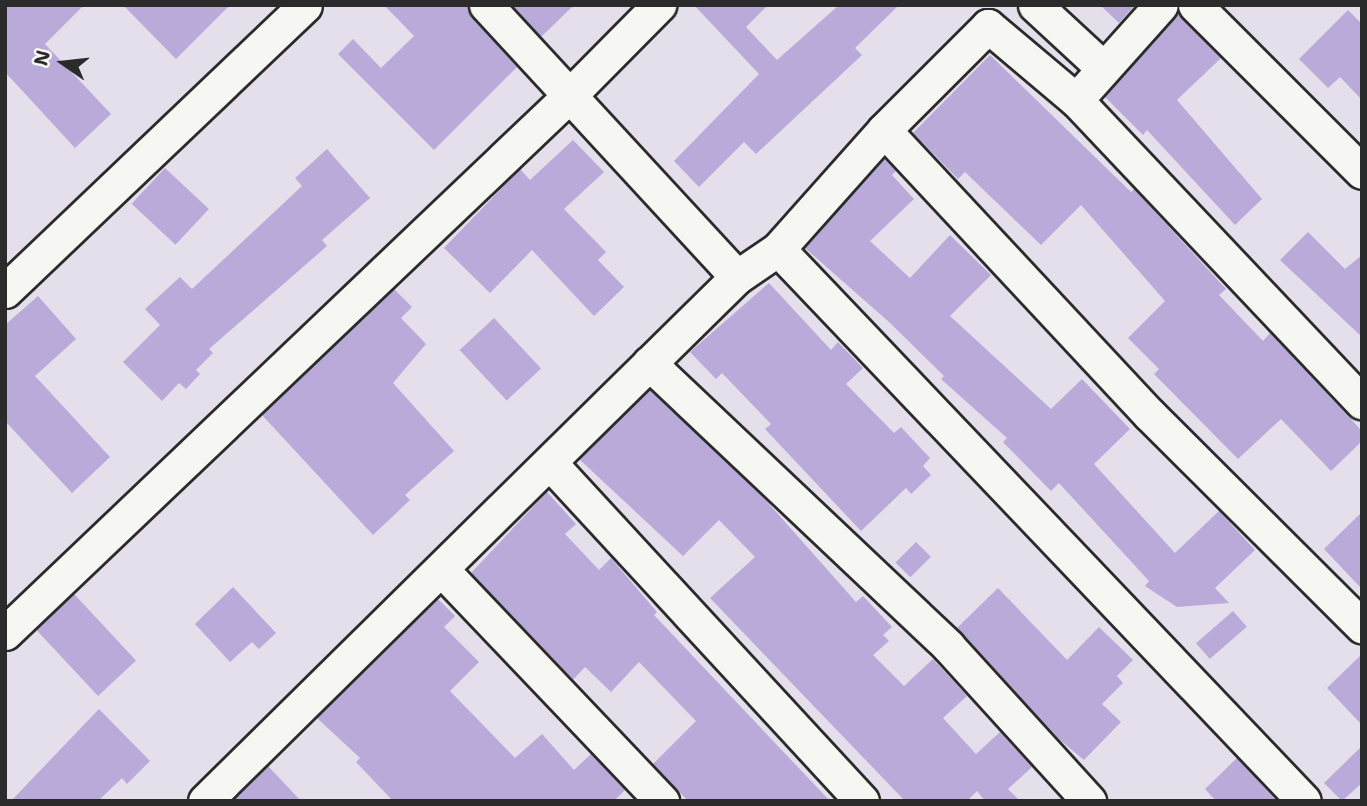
<!DOCTYPE html>
<style>
body{margin:0}
#map{position:relative;width:1367px;height:806px;overflow:hidden;background:#e4dfeb;font-family:"Shantell Sans",sans-serif}
div>[style]{position:absolute}
.building>*{inset:0;background:#baaada;transform-origin:0 0}
.roads{filter:drop-shadow(2px 0 #2b2b2b) drop-shadow(-2px 0 #2b2b2b) drop-shadow(0 2px #2b2b2b) drop-shadow(0 -2px #2b2b2b)}
.street>*{height:33px;margin:-16.5px;padding:0 16.5px;transform-origin:16.5px;border-radius:16.5px;background:#f6f6f2}
span{translate:-50% -50%;white-space:nowrap;text-align:center;line-height:1.15;-webkit-text-stroke:5px #f6f6f2;paint-order:stroke}
.frame{position:absolute;inset:0;border:7px solid #2b2b2b;pointer-events:none}
.north{position:absolute;left:28px;top:28px;width:70px;height:70px;-webkit-text-stroke:5px #f6f6f2;paint-order:stroke;rotate:284deg;font-size:19px;font-weight:700;line-height:28px;text-align:center;color:#2b2b2b}
.north::after{content:'';display:block;margin:auto;width:24px;height:32px;background:#2b2b2b;clip-path:polygon(50% 0,100% 100%,50% 72%,0 100%)}
</style>
<div id="map">
<div class="building">
<i style="clip-path:polygon(5px 5px,84px 5px,45px 44px,111px 114px,75px 148px,5px 72px)"></i>
<i style="clip-path:polygon(123px 5px,230px 5px,176px 59px)"></i>
<i style="clip-path:polygon(384px 5px,467px 5px,472px 18px,517px 67px,434px 150px,338px 54px,353px 39px,381px 68px,414px 36px)"></i>
<i style="clip-path:polygon(512px 5px,574px 5px,541px 37px)"></i>
<i style="clip-path:polygon(694px 5px,768px 5px,746px 27px,777px 60px,839px 5px,899px 5px,855px 48px,862px 55px,756px 154px,744px 142px,699px 187px,674px 161px,759px 74px)"></i>
<i style="clip-path:polygon(1100px 5px,1135px 5px,1119px 23px)"></i>
<i style="clip-path:polygon(1348px 10px,1362px 24px,1362px 100px,1340px 77px,1328px 88px,1299px 59px)"></i>
<i style="clip-path:polygon(1178px 13px,1221px 58px,1177px 100px,1262px 199px,1235px 225px,1147px 130px,1143px 135px,1105px 97px)"></i>
<i style="clip-path:polygon(990px 55px,1131px 192px,1134px 189px,1226px 289px,1219px 295px,1263px 341px,1270px 333px,1362px 431px,1362px 441px,1331px 471px,1281px 419px,1238px 459px,1154px 374px,1159px 369px,1128px 338px,1165px 301px,1081px 205px,1041px 245px,965px 172px,958px 179px,913px 133px)"></i>
<i style="clip-path:polygon(573px 140px,604px 172px,564px 209px,606px 252px,598px 260px,624px 287px,594px 316px,532px 250px,490px 293px,444px 248px,520px 169px,530px 180px)"></i>
<i style="clip-path:polygon(327px 149px,370px 198px,322px 240px,327px 246px,209px 349px,213px 353px,196px 370px,200px 374px,186px 389px,179px 383px,162px 401px,123px 362px,160px 325px,145px 309px,180px 277px,192px 289px,302px 186px,295px 178px)"></i>
<i style="clip-path:polygon(884px 159px,896px 171px,892px 175px,914px 199px,870px 241px,910px 278px,950px 235px,991px 275px,950px 316px,1051px 409px,1082px 379px,1130px 429px,1094px 464px,1175px 553px,1219px 511px,1255px 550px,1215px 588px,1229px 603px,1177px 607px,1145px 586px,1149px 581px,1059px 483px,1051px 491px,1003px 442px,1007px 438px,941px 379px,944px 376px,889px 322px,805px 248px)"></i>
<i style="left:165px;top:168px;width:60px;height:49px;rotate:43deg"></i>
<i style="clip-path:polygon(1308px 232px,1345px 269px,1362px 255px,1362px 337px,1280px 260px)"></i>
<i style="clip-path:polygon(769px 283px,831px 350px,838px 342px,863px 368px,846px 384px,894px 433px,901px 427px,930px 458px,923px 466px,931px 475px,911px 494px,906px 488px,861px 531px,765px 429px,771px 424px,722px 373px,716px 379px,690px 352px)"></i>
<i style="clip-path:polygon(394px 289px,412px 307px,401px 318px,426px 344px,393px 383px,454px 451px,405px 495px,410px 500px,373px 535px,262px 415px)"></i>
<i style="clip-path:polygon(38px 296px,76px 339px,35px 376px,110px 457px,72px 493px,5px 421px,5px 325px)"></i>
<i style="left:494px;top:318px;width:69px;height:47px;rotate:47deg"></i>
<i style="clip-path:polygon(650px 390px,762px 496px,856px 602px,863px 596px,892px 627px,883px 635px,889px 641px,873px 655px,904px 686px,933px 659px,967px 696px,943px 718px,976px 754px,1000px 732px,1032px 767px,1008px 789px,1020px 801px,985px 801px,977px 791px,967px 801px,905px 801px,710px 598px,755px 557px,719px 520px,683px 556px,579px 459px)"></i>
<i style="clip-path:polygon(547px 492px,576px 524px,565px 534px,599px 570px,611px 558px,657px 612px,654px 615px,830px 801px,688px 801px,653px 764px,696px 721px,639px 662px,611px 692px,585px 667px,573px 680px,471px 573px)"></i>
<i style="clip-path:polygon(1362px 512px,1362px 589px,1324px 549px)"></i>
<i style="left:916px;top:542px;width:21px;height:29px;rotate:45deg"></i>
<i style="clip-path:polygon(233px 587px,276px 633px,259px 649px,252px 642px,230px 662px,195px 624px)"></i>
<i style="clip-path:polygon(998px 588px,1067px 660px,1099px 627px,1133px 660px,1117px 676px,1123px 683px,1102px 704px,1121px 722px,1084px 760px,1060px 740px,957px 628px)"></i>
<i style="left:74px;top:594px;width:91px;height:52px;rotate:47deg"></i>
<i style="clip-path:polygon(438px 599px,455px 616px,444px 627px,479px 662px,450px 691px,515px 758px,542px 734px,574px 770px,591px 754px,625px 790px,614px 801px,393px 801px,356px 762px,360px 758px,317px 718px)"></i>
<i style="left:1233px;top:611px;width:21px;height:49px;rotate:49deg"></i>
<i style="clip-path:polygon(1362px 654px,1362px 725px,1327px 688px)"></i>
<i style="clip-path:polygon(99px 709px,150px 761px,127px 784px,122px 778px,98px 801px,11px 801px)"></i>
<i style="clip-path:polygon(1362px 746px,1362px 783px,1342px 801px,1324px 783px)"></i>
<i style="clip-path:polygon(1237px 758px,1277px 801px,1216px 801px,1205px 789px)"></i>
<i style="clip-path:polygon(268px 766px,301px 801px,233px 801px)"></i>
</div>
<div class="roads">
<div class="street">
<i style="left:486px;top:5px;width:370px;rotate:47.3deg"></i>
<i style="left:1035px;top:5px;width:93px;rotate:42.8deg"></i>
<i style="left:1195px;top:5px;width:236px;rotate:45deg"></i>
<i style="left:1076px;top:100px;width:127px;rotate:-48.2deg"></i>
<i style="left:884px;top:130px;width:388px;rotate:47deg"></i>
<i style="left:1149px;top:414px;width:301px;rotate:44.9deg"></i>
<i style="left:778px;top:249px;width:762px;rotate:46.38deg"></i>
<i style="left:5px;top:291px;width:414px;rotate:-43.6deg"></i>
<i style="left:649px;top:363px;width:412px;rotate:43.4deg"></i>
<i style="left:948px;top:646px;width:210px;rotate:47.7deg"></i>
<i style="left:550px;top:463px;width:460px;rotate:47.3deg"></i>
<i style="left:443px;top:571px;width:318px;rotate:46.4deg"></i>
<i style="left:5px;top:633px;width:780px;rotate:-43.6deg"></i>
<i style="left:570px;top:95px;width:127px;rotate:-45.3deg"></i>
<i style="left:205px;top:801px;width:747px;rotate:-44.57deg"></i>
<i style="left:737px;top:277px;width:50px;rotate:-34.3deg"></i>
<i style="left:778px;top:249px;width:159px;rotate:-48.3deg"></i>
<i style="left:884px;top:130px;width:147px;rotate:-45deg"></i>
<i style="left:988px;top:26px;width:115px;rotate:40.1deg"></i>
<i style="left:1076px;top:100px;width:416px;rotate:46.6deg"></i>
</div>
</div>
<div class="frame"></div>
<div class="north">N</div>
</div>
